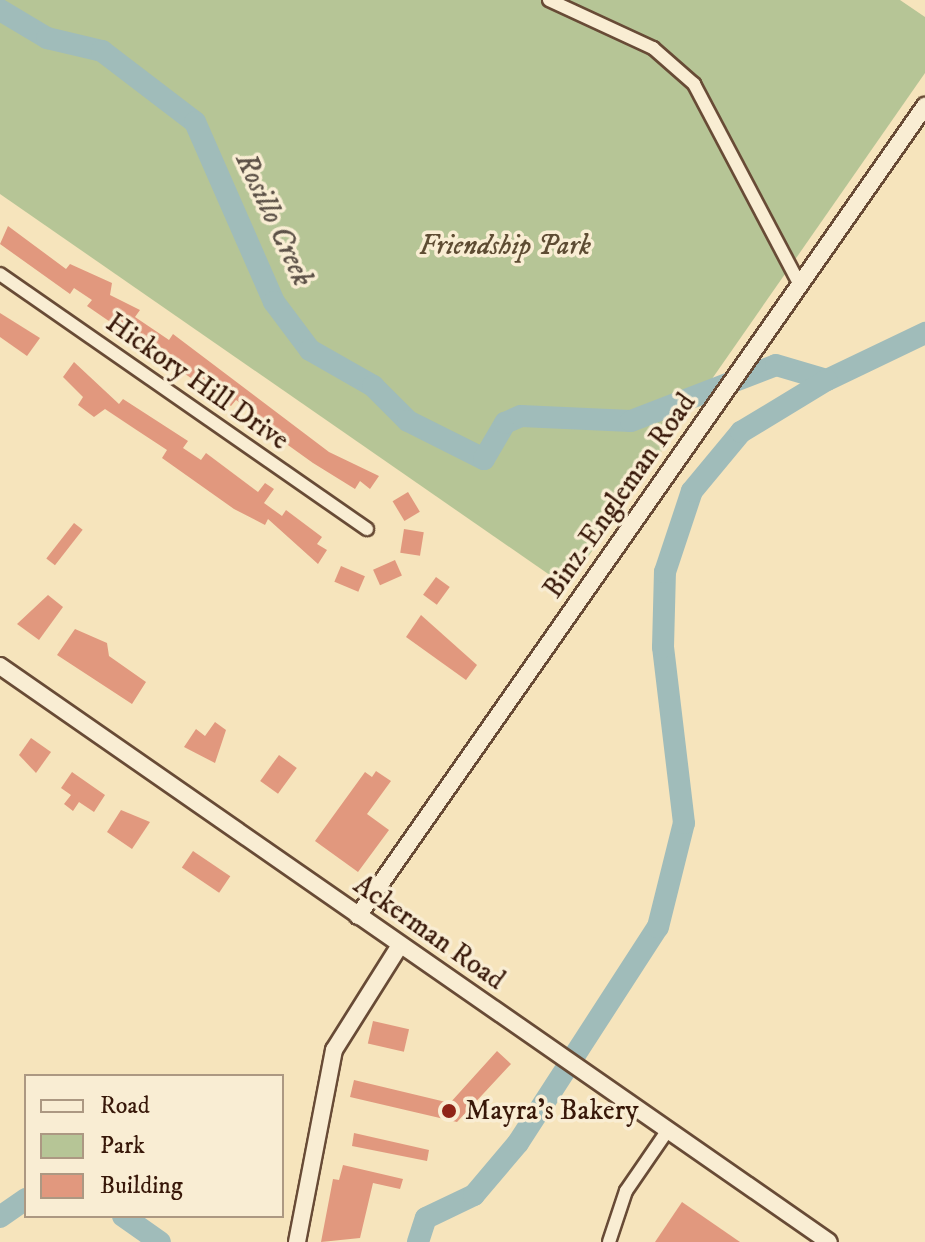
<!DOCTYPE html>
<style>
body{margin:0}
#map{position:relative;width:925px;height:1242px;overflow:hidden;background:#f6e4bc;font-family:"IM FELL DW Pica",serif}
div>[style]{position:absolute}
.green>*{inset:0;background:#b6c596}
.river>*{height:22px;margin:-11px;padding:0 11px;transform-origin:11px;border-radius:11px;background:#a0bcba}
.building>*{inset:0;background:#e1987e;transform-origin:0 0}
.roads{filter:drop-shadow(2px 0 #684b36) drop-shadow(-2px 0 #684b36) drop-shadow(0 2px #684b36) drop-shadow(0 -2px #684b36)}
.minor>*{height:12px;margin:-6px;padding:0 6px;transform-origin:6px;border-radius:6px;background:#f9edd3}
.tertiary>*{height:16px;margin:-8px;padding:0 8px;transform-origin:8px;border-radius:8px;background:#f9edd3}
.dots>*{width:22px;height:22px;translate:-50% -50%;box-sizing:border-box;border:4px solid #f9edd3;border-radius:50%}
span{translate:-50% -50%;white-space:nowrap;text-align:center;line-height:1.15;-webkit-text-stroke:7px #f9edd3;paint-order:stroke}
.park-label{font-size:28px;color:#5e4c33;font-style:italic}
.street-label{font-size:28px;color:#381809}
.poi-label{font-size:28px;color:#381809}
.left{translate:0 -50%;text-align:left}
.water-label{font-size:30px;color:#5c5147;font-style:italic}
.legend{position:absolute;left:24px;top:1074px;width:260px;height:144px;box-sizing:border-box;background:#f9edd3;border:2px solid #ac9882;margin:0;padding:10px 14px;list-style:none;font-size:24px;color:#381809}
.legend li{display:flex;align-items:center;gap:16px;height:40px}
.legend b{width:40px;border:2px solid #ac9882}
</style>
<div id="map">
<div class="green">
<i style="clip-path:polygon(0 0,900px 0,925px 17px,925px 73px,567px 587px,0 194px)"></i>
</div>
<div class="river">
<i style="left:0;top:10px;width:55px;rotate:30.8deg"></i>
<i style="left:47px;top:38px;width:57px;rotate:13.3deg"></i>
<i style="left:102px;top:51px;width:117px;rotate:37.4deg"></i>
<i style="left:195px;top:122px;width:197px;rotate:66.3deg"></i>
<i style="left:274px;top:302px;width:60px;rotate:53.1deg"></i>
<i style="left:310px;top:350px;width:73px;rotate:29.7deg"></i>
<i style="left:373px;top:386px;width:49px;rotate:45deg"></i>
<i style="left:408px;top:421px;width:85px;rotate:26.6deg"></i>
<i style="left:484px;top:459px;width:42px;rotate:-59.7deg"></i>
<i style="left:505px;top:423px;width:17px;rotate:-24deg"></i>
<i style="left:521px;top:416px;width:110px;rotate:2.6deg"></i>
<i style="left:631px;top:421px;width:155px;rotate:-21.1deg"></i>
<i style="left:776px;top:365px;width:53px;rotate:16.4deg"></i>
<i style="left:827px;top:380px;width:109px;rotate:-25.6deg"></i>
<i style="left:123px;top:1216px;width:45px;rotate:35.1deg"></i>
<i style="left:0;top:1217px;width:32px;rotate:-35deg"></i>
<i style="left:418px;top:1242px;width:25px;rotate:-72deg"></i>
<i style="left:426px;top:1218px;width:53px;rotate:-25.6deg"></i>
<i style="left:474px;top:1195px;width:68px;rotate:-49.8deg"></i>
<i style="left:518px;top:1143px;width:257px;rotate:-57.1deg"></i>
<i style="left:658px;top:927px;width:107px;rotate:-76deg"></i>
<i style="left:684px;top:823px;width:177px;rotate:-96.8deg"></i>
<i style="left:663px;top:647px;width:75px;rotate:-88.5deg"></i>
<i style="left:665px;top:572px;width:85px;rotate:-71.6deg"></i>
<i style="left:692px;top:491px;width:77px;rotate:-50.3deg"></i>
<i style="left:741px;top:432px;width:100px;rotate:-31.2deg"></i>
</div>
<div class="building">
<i style="clip-path:polygon(8px 226px,66px 269px,70px 264px,112px 283px,110px 295px,140px 310px,135px 317px,169px 340px,173px 334px,329px 452px,379px 476px,370px 489px,360px 481px,355px 489px,313px 463px,250px 418px,254px 412px,236px 400px,231px 406px,168px 362px,173px 356px,156px 344px,151px 350px,87px 306px,92px 300px,74px 288px,70px 294px,0 244px)"></i>
<i style="clip-path:polygon(0 313px,40px 338px,27px 356px,0 337px)"></i>
<i style="clip-path:polygon(74px 362px,119px 404px,123px 399px,188px 441px,183px 448px,201px 460px,206px 453px,258px 492px,265px 483px,274px 489px,264px 503px,282px 516px,286px 510px,322px 537px,317px 544px,327px 550px,318px 564px,268px 519px,265px 525px,234px 509px,162px 458px,167px 450px,135px 429px,105px 409px,94px 417px,78px 405px,83px 397px,63px 377px)"></i>
<i style="left:408px;top:492px;width:23px;height:18px;rotate:59deg"></i>
<i style="left:74px;top:523px;width:11px;height:45px;rotate:38deg"></i>
<i style="left:404px;top:529px;width:20px;height:24px;rotate:9deg"></i>
<i style="left:395px;top:560px;width:17px;height:24px;rotate:66deg"></i>
<i style="left:341px;top:566px;width:26px;height:17px;rotate:23deg"></i>
<i style="left:436px;top:577px;width:17px;height:22px;rotate:36deg"></i>
<i style="clip-path:polygon(48px 595px,63px 607px,39px 640px,17px 624px)"></i>
<i style="clip-path:polygon(421px 615px,477px 665px,466px 680px,406px 637px)"></i>
<i style="clip-path:polygon(75px 629px,107px 643px,109px 656px,146px 682px,132px 704px,57px 655px)"></i>
<i style="clip-path:polygon(215px 722px,226px 730px,215px 763px,184px 747px,196px 729px,205px 736px)"></i>
<i style="clip-path:polygon(31px 738px,51px 752px,36px 773px,19px 755px)"></i>
<i style="left:279px;top:755px;width:22px;height:32px;rotate:36deg"></i>
<i style="clip-path:polygon(376px 771px,391px 781px,367px 814px,389px 830px,358px 872px,315px 841px,365px 772px,372px 777px)"></i>
<i style="clip-path:polygon(72px 772px,105px 795px,94px 812px,79px 802px,73px 811px,64px 804px,71px 795px,61px 788px)"></i>
<i style="clip-path:polygon(121px 810px,150px 822px,132px 849px,107px 832px)"></i>
<i style="left:193px;top:851px;width:45px;height:20px;rotate:34deg"></i>
<i style="left:373px;top:1021px;width:37px;height:23px;rotate:13deg"></i>
<i style="clip-path:polygon(497px 1051px,511px 1064px,457px 1122px,350px 1097px,354px 1080px,450px 1103px)"></i>
<i style="clip-path:polygon(354px 1133px,429px 1150px,427px 1161px,352px 1146px)"></i>
<i style="clip-path:polygon(343px 1165px,403px 1179px,400px 1189px,373px 1183px,360px 1238px,321px 1242px,333px 1179px,339px 1180px)"></i>
<i style="clip-path:polygon(682px 1202px,740px 1242px,655px 1242px)"></i>
</div>
<div class="roads">
<div class="minor">
<i style="left:549px;top:0;width:115px;rotate:24.8deg"></i>
<i style="left:653px;top:48px;width:55px;rotate:41.3deg"></i>
<i style="left:694px;top:84px;width:227px;rotate:62.2deg"></i>
<i style="left:0;top:274px;width:447px;rotate:34.8deg"></i>
<i style="left:609px;top:1242px;width:54px;rotate:-71.6deg"></i>
<i style="left:626px;top:1191px;width:74px;rotate:-55.5deg"></i>
</div>
<div class="tertiary">
<i style="left:0;top:666px;width:1009px;rotate:34.79deg"></i>
<i style="left:358px;top:916px;width:989px;rotate:-55.01deg"></i>
<i style="left:297px;top:1242px;width:196px;rotate:-79.1deg"></i>
<i style="left:334px;top:1050px;width:124px;rotate:-57.8deg"></i>
</div>
</div>
<div class="dots">
<i style="left:449px;top:1111px;background:#8f2418"></i>
</div>
<div class="park-label">
<span style="left:505px;top:246px">Friendship Park</span>
</div>
<div class="street-label">
<span style="left:197px;top:382px;rotate:35deg">Hickory Hill Drive</span>
<span style="left:620px;top:496px;rotate:-55deg">Binz-Engleman Road</span>
<span style="left:429px;top:933px;rotate:35deg">Ackerman Road</span>
</div>
<div class="poi-label">
<span class="left" style="left:465px;top:1111px">Mayra's Bakery</span>
</div>
<div class="water-label">
<span style="left:273px;top:220px;rotate:65deg">Rosillo Creek</span>
</div>
<ul class="legend">
<li><b style="height:10px;background:#f9edd3"></b>Road</li>
<li><b style="height:22px;background:#b6c596"></b>Park</li>
<li><b style="height:22px;background:#e1987e"></b>Building</li>
</ul>
</div>
